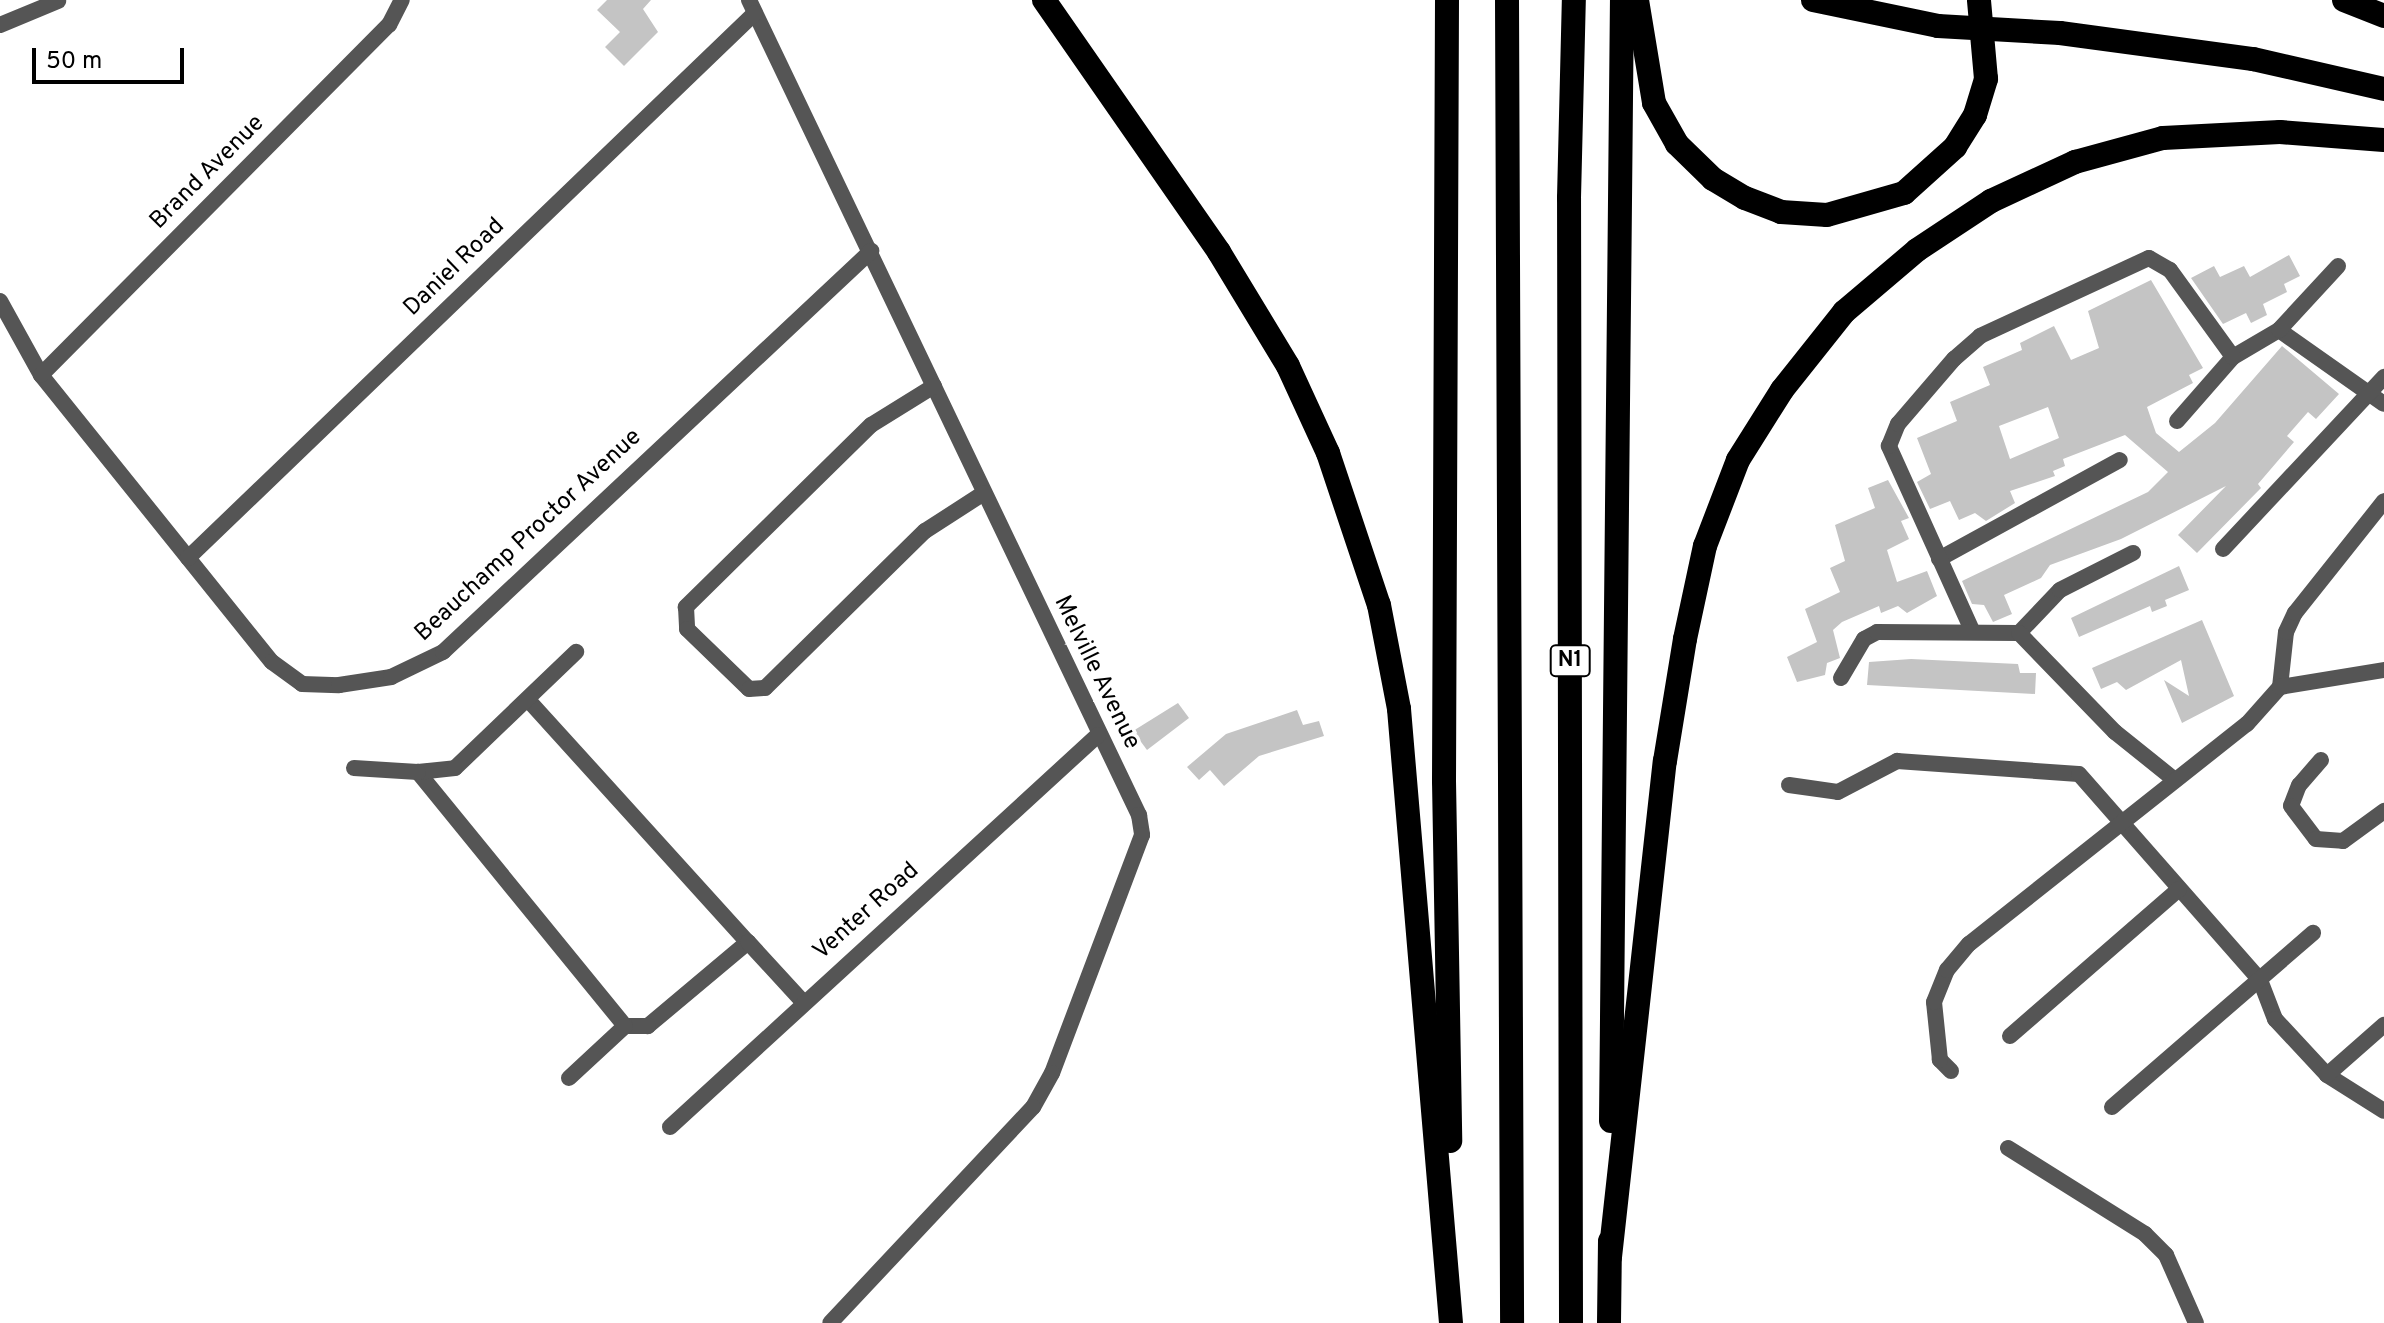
<!DOCTYPE html>
<style>
body{margin:0}
#map{position:relative;width:2384px;height:1323px;overflow:hidden;background:#fff;font-family:Overpass,sans-serif}
div>[style]{position:absolute}
.building>*{inset:0;background:#c4c4c4}
.street>*{height:16px;margin:-8px;padding:0 8px;transform-origin:8px;border-radius:8px;background:#555}
.highway>*{height:24px;margin:-12px;padding:0 12px;transform-origin:12px;border-radius:12px;background:#000}
span{translate:-50% -50%;white-space:nowrap;text-align:center;line-height:1.15;-webkit-text-stroke:7px #fff;paint-order:stroke}
.shield-label span{padding:2px 6px;background:#fff;border:2px solid;border-radius:6px;-webkit-text-stroke-width:0}
.shield-label{font-size:22px;color:#000;font-weight:700}
.street-label{font-size:24px;color:#000}
.scale{position:absolute;left:32px;top:48px;width:152px;height:36px;box-sizing:border-box;border:4px solid #000;border-top:0;padding-left:10px;font-size:24px;line-height:28px;white-space:nowrap;color:#000;-webkit-text-stroke:6px #fff;paint-order:stroke}
</style>
<div id="map">
<div class="building">
<i style="clip-path:polygon(607px 0,651px 0,643px 9px,658px 32px,624px 66px,605px 47px,620px 32px,597px 10px)"></i>
<i style="clip-path:polygon(2289px 255px,2300px 276px,2284px 284px,2287px 292px,2263px 304px,2267px 315px,2251px 323px,2246px 313px,2223px 324px,2191px 278px,2214px 266px,2220px 277px,2244px 266px,2250px 277px)"></i>
<i style="clip-path:polygon(evenodd,2151px 280px,2203px 368px,2189px 375px,2193px 383px,2147px 407px,2156px 433px,2179px 452px,2215px 423px,2282px 346px,2339px 394px,2316px 419px,2308px 412px,2287px 436px,2294px 442px,2258px 484px,2261px 488px,2197px 553px,2178px 535px,2226px 486px,2121px 539px,2050px 565px,2041px 578px,2004px 595px,2012px 614px,1993px 622px,1984px 605px,1972px 604px,1962px 581px,2148px 492px,2168px 472px,2125px 435px,2063px 459px,2065px 466px,2053px 471px,2055px 476px,2010px 491px,2015px 503px,1986px 521px,1975px 513px,1959px 520px,1950px 501px,1930px 509px,1917px 482px,1931px 474px,1917px 438px,1957px 421px,1950px 402px,1990px 385px,1983px 367px,2022px 350px,2020px 343px,2054px 326px,2071px 360px,2099px 348px,2088px 311px,2151px 280px,2048px 407px,2059px 438px,2010px 459px,1999px 426px,2048px 407px)"></i>
<i style="clip-path:polygon(1888px 480px,1909px 518px,1901px 521px,1909px 539px,1887px 550px,1897px 582px,1927px 571px,1937px 596px,1907px 613px,1898px 606px,1881px 613px,1879px 606px,1842px 622px,1833px 630px,1840px 658px,1827px 663px,1825px 675px,1797px 682px,1787px 657px,1817px 642px,1805px 609px,1840px 592px,1830px 568px,1845px 561px,1835px 525px,1875px 508px,1868px 488px)"></i>
<i style="clip-path:polygon(2179px 566px,2189px 590px,2165px 600px,2167px 606px,2152px 612px,2150px 606px,2079px 637px,2071px 618px)"></i>
<i style="clip-path:polygon(2202px 620px,2234px 696px,2182px 723px,2164px 680px,2189px 696px,2181px 660px,2126px 690px,2117px 682px,2101px 689px,2092px 668px)"></i>
<i style="clip-path:polygon(1911px 659px,2018px 664px,2020px 673px,2036px 673px,2035px 694px,1867px 685px,1869px 662px)"></i>
<i style="clip-path:polygon(1178px 703px,1189px 718px,1147px 750px,1133px 731px)"></i>
<i style="clip-path:polygon(1297px 710px,1303px 725px,1319px 721px,1324px 736px,1259px 756px,1224px 786px,1210px 770px,1199px 780px,1187px 767px,1226px 734px)"></i>
</div>
<div class="street">
<i style="left:749px;top:0;width:904px;rotate:64.43deg"></i>
<i style="left:1139px;top:815px;width:20px;rotate:81deg"></i>
<i style="left:1142px;top:835px;width:254px;rotate:110.7deg"></i>
<i style="left:1052px;top:1073px;width:39px;rotate:119deg"></i>
<i style="left:1033px;top:1107px;width:296px;rotate:133.2deg"></i>
<i style="left:0;top:25px;width:63px;rotate:-22.5deg"></i>
<i style="left:0;top:301px;width:85px;rotate:61deg"></i>
<i style="left:41px;top:375px;width:368px;rotate:51.2deg"></i>
<i style="left:272px;top:662px;width:37px;rotate:36deg"></i>
<i style="left:302px;top:684px;width:37px;rotate:2deg"></i>
<i style="left:339px;top:685px;width:53px;rotate:-8.7deg"></i>
<i style="left:391px;top:677px;width:58px;rotate:-25.7deg"></i>
<i style="left:443px;top:652px;width:587px;rotate:-43.13deg"></i>
<i style="left:2279px;top:330px;width:128px;rotate:35.2deg"></i>
<i style="left:41px;top:375px;width:494px;rotate:-45.2deg"></i>
<i style="left:389px;top:25px;width:28px;rotate:-63deg"></i>
<i style="left:934px;top:386px;width:74px;rotate:148.2deg"></i>
<i style="left:871px;top:425px;width:260px;rotate:135.5deg"></i>
<i style="left:686px;top:607px;width:22px;rotate:87deg"></i>
<i style="left:687px;top:629px;width:86px;rotate:44.1deg"></i>
<i style="left:749px;top:689px;width:16px;rotate:-4deg"></i>
<i style="left:765px;top:688px;width:224px;rotate:-44.5deg"></i>
<i style="left:925px;top:531px;width:70px;rotate:-32.8deg"></i>
<i style="left:2177px;top:421px;width:85px;rotate:-48.8deg"></i>
<i style="left:2233px;top:357px;width:53px;rotate:-30.4deg"></i>
<i style="left:2279px;top:330px;width:87px;rotate:-47.3deg"></i>
<i style="left:2223px;top:549px;width:236px;rotate:-46.9deg"></i>
<i style="left:188px;top:558px;width:786px;rotate:-43.87deg"></i>
<i style="left:1939px;top:559px;width:206px;rotate:-28.7deg"></i>
<i style="left:1971px;top:628px;width:200px;rotate:-114.3deg"></i>
<i style="left:1889px;top:446px;width:24px;rotate:-68deg"></i>
<i style="left:1898px;top:424px;width:86px;rotate:-49.3deg"></i>
<i style="left:1954px;top:359px;width:35px;rotate:-41deg"></i>
<i style="left:1980px;top:336px;width:186px;rotate:-24.8deg"></i>
<i style="left:2149px;top:258px;width:24px;rotate:30deg"></i>
<i style="left:2170px;top:270px;width:107px;rotate:54.1deg"></i>
<i style="left:2019px;top:633px;width:59px;rotate:-46.4deg"></i>
<i style="left:2060px;top:590px;width:82px;rotate:-26.9deg"></i>
<i style="left:1841px;top:678px;width:45px;rotate:-59.5deg"></i>
<i style="left:1864px;top:639px;width:15px;rotate:-28deg"></i>
<i style="left:1877px;top:632px;width:142px;rotate:0.4deg"></i>
<i style="left:2019px;top:633px;width:138px;rotate:45.9deg"></i>
<i style="left:2115px;top:732px;width:77px;rotate:38.7deg"></i>
<i style="left:2280px;top:687px;width:55px;rotate:-83.8deg"></i>
<i style="left:2286px;top:632px;width:21px;rotate:-65deg"></i>
<i style="left:2295px;top:613px;width:143px;rotate:-51.5deg"></i>
<i style="left:530px;top:702px;width:324px;rotate:47.8deg"></i>
<i style="left:748px;top:942px;width:131px;rotate:140deg"></i>
<i style="left:648px;top:1026px;width:23px;rotate:180deg"></i>
<i style="left:625px;top:1026px;width:328px;rotate:-129.2deg"></i>
<i style="left:418px;top:772px;width:37px;rotate:-6deg"></i>
<i style="left:455px;top:768px;width:168px;rotate:-43.8deg"></i>
<i style="left:2321px;top:760px;width:33px;rotate:131deg"></i>
<i style="left:2299px;top:785px;width:22px;rotate:111deg"></i>
<i style="left:2291px;top:806px;width:41px;rotate:52.9deg"></i>
<i style="left:2316px;top:839px;width:27px;rotate:4deg"></i>
<i style="left:2343px;top:841px;width:51px;rotate:-36.2deg"></i>
<i style="left:354px;top:768px;width:64px;rotate:3.6deg"></i>
<i style="left:1789px;top:785px;width:49px;rotate:8.1deg"></i>
<i style="left:1838px;top:792px;width:67px;rotate:-27.7deg"></i>
<i style="left:1897px;top:761px;width:182px;rotate:4.1deg"></i>
<i style="left:2079px;top:774px;width:274px;rotate:48.7deg"></i>
<i style="left:2260px;top:980px;width:42px;rotate:69deg"></i>
<i style="left:2275px;top:1019px;width:76px;rotate:47.1deg"></i>
<i style="left:2327px;top:1075px;width:67px;rotate:32.3deg"></i>
<i style="left:748px;top:942px;width:81px;rotate:47.5deg"></i>
<i style="left:2010px;top:1036px;width:224px;rotate:-41deg"></i>
<i style="left:1951px;top:1071px;width:16px;rotate:-135deg"></i>
<i style="left:1940px;top:1060px;width:58px;rotate:-95.9deg"></i>
<i style="left:1934px;top:1002px;width:35px;rotate:-68deg"></i>
<i style="left:1947px;top:970px;width:34px;rotate:-50deg"></i>
<i style="left:1969px;top:944px;width:355px;rotate:-38.4deg"></i>
<i style="left:2247px;top:724px;width:50px;rotate:-48.3deg"></i>
<i style="left:2280px;top:687px;width:105px;rotate:-9.3deg"></i>
<i style="left:2327px;top:1075px;width:76px;rotate:-41.3deg"></i>
<i style="left:569px;top:1078px;width:76px;rotate:-42.9deg"></i>
<i style="left:2112px;top:1107px;width:266px;rotate:-40.9deg"></i>
<i style="left:670px;top:1127px;width:580px;rotate:-42.49deg"></i>
<i style="left:2008px;top:1148px;width:162px;rotate:32.1deg"></i>
<i style="left:2145px;top:1234px;width:30px;rotate:45deg"></i>
<i style="left:2166px;top:1255px;width:74px;rotate:66.2deg"></i>
</div>
<div class="highway">
<i style="left:1044px;top:0;width:307px;rotate:55.2deg"></i>
<i style="left:1219px;top:252px;width:133px;rotate:58.8deg"></i>
<i style="left:1288px;top:366px;width:96px;rotate:65.3deg"></i>
<i style="left:1328px;top:453px;width:160px;rotate:71.5deg"></i>
<i style="left:1379px;top:605px;width:106px;rotate:79.1deg"></i>
<i style="left:1399px;top:709px;width:616px;rotate:85.16deg"></i>
<i style="left:1447px;top:0;width:781px;rotate:90.22deg"></i>
<i style="left:1444px;top:781px;width:360px;rotate:89deg"></i>
<i style="left:1507px;top:0;width:1323px;rotate:89.78deg"></i>
<i style="left:1637px;top:0;width:104px;rotate:80.6deg"></i>
<i style="left:1654px;top:103px;width:47px;rotate:60.7deg"></i>
<i style="left:1677px;top:144px;width:50px;rotate:44.2deg"></i>
<i style="left:1713px;top:179px;width:37px;rotate:31deg"></i>
<i style="left:1745px;top:198px;width:39px;rotate:21deg"></i>
<i style="left:1781px;top:212px;width:46px;rotate:3.7deg"></i>
<i style="left:1827px;top:215px;width:80px;rotate:-15.9deg"></i>
<i style="left:1904px;top:193px;width:69px;rotate:-42deg"></i>
<i style="left:1955px;top:147px;width:38px;rotate:-58deg"></i>
<i style="left:1975px;top:115px;width:38px;rotate:-73deg"></i>
<i style="left:1986px;top:79px;width:79px;rotate:-95.1deg"></i>
<i style="left:1813px;top:0;width:128px;rotate:11.7deg"></i>
<i style="left:1938px;top:26px;width:122px;rotate:3.3deg"></i>
<i style="left:2060px;top:33px;width:195px;rotate:7.7deg"></i>
<i style="left:2253px;top:59px;width:134px;rotate:12.9deg"></i>
<i style="left:2344px;top:0;width:43px;rotate:21.8deg"></i>
<i style="left:1611px;top:1121px;width:1121px;rotate:-89.44deg"></i>
<i style="left:1610px;top:1257px;width:499px;rotate:-83.7deg"></i>
<i style="left:1665px;top:761px;width:124px;rotate:-80.7deg"></i>
<i style="left:1685px;top:639px;width:95px;rotate:-77.9deg"></i>
<i style="left:1705px;top:546px;width:92px;rotate:-69deg"></i>
<i style="left:1738px;top:460px;width:83px;rotate:-57.8deg"></i>
<i style="left:1782px;top:390px;width:100px;rotate:-51.5deg"></i>
<i style="left:1844px;top:312px;width:96px;rotate:-40.3deg"></i>
<i style="left:1917px;top:250px;width:89px;rotate:-33.5deg"></i>
<i style="left:1991px;top:201px;width:93px;rotate:-24.9deg"></i>
<i style="left:2075px;top:162px;width:91px;rotate:-15.3deg"></i>
<i style="left:2163px;top:138px;width:117px;rotate:-2.9deg"></i>
<i style="left:2280px;top:132px;width:104px;rotate:4.4deg"></i>
<i style="left:1571px;top:1323px;width:1125px;rotate:-90.1deg"></i>
<i style="left:1569px;top:198px;width:198px;rotate:-88.6deg"></i>
<i style="left:1609px;top:1323px;width:82px;rotate:-89.3deg"></i>
</div>
<div class="shield-label">
<span style="left:1570px;top:661px">N1</span>
</div>
<div class="street-label">
<span style="left:208px;top:173px;rotate:-45deg">Brand Avenue</span>
<span style="left:455px;top:268px;rotate:-44deg">Daniel Road</span>
<span style="left:529px;top:536px;rotate:-43deg">Beauchamp Proctor Avenue</span>
<span style="left:1096px;top:673px;rotate:64deg">Melville Avenue</span>
<span style="left:867px;top:912px;rotate:-42deg">Venter Road</span>
</div>
<div class="scale">50 m</div>
</div>
